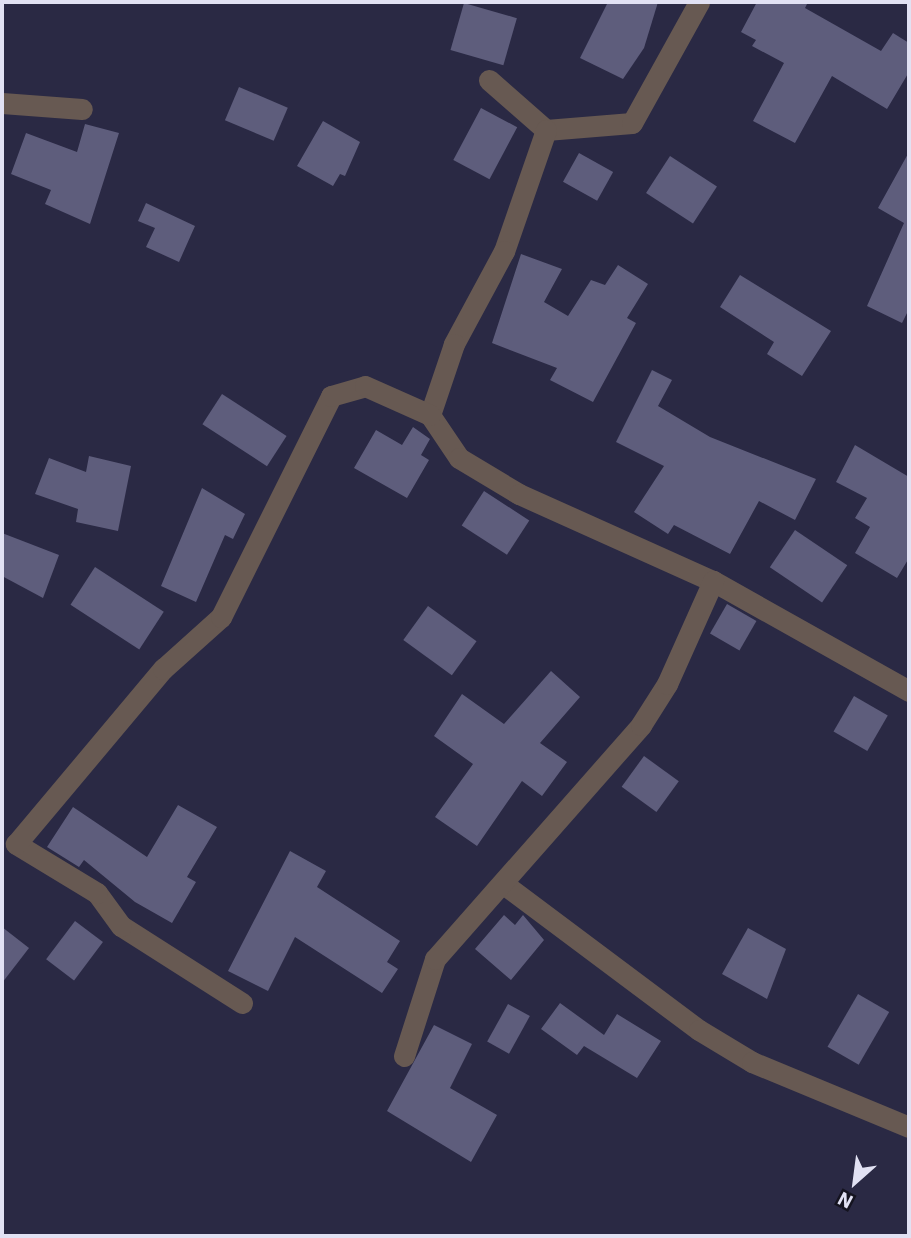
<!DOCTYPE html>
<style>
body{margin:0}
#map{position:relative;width:911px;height:1238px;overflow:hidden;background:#2a2944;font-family:"IBM Plex Sans",sans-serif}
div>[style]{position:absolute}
.building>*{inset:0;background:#5e5d7c;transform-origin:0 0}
.street>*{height:21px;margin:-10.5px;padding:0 10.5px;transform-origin:10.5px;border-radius:10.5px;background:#675952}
span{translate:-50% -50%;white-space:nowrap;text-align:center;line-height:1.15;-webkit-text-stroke:7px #14131f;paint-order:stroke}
.frame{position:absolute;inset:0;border:4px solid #e1e1f3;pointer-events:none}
.north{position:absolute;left:820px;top:1147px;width:70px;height:70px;-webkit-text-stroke:5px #14131f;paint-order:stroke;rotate:208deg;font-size:19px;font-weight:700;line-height:28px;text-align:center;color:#e1e1f3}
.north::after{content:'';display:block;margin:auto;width:24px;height:32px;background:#e1e1f3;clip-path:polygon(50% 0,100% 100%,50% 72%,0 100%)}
</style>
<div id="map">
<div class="building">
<i style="clip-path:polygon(608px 2px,658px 2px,644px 48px,623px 79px,580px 58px)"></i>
<i style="clip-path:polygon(757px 2px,808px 2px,805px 8px,881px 51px,893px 33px,909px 43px,909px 72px,887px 109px,832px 76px,795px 143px,753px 121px,784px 63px,752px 46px,756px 40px,741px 32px)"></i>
<i style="left:464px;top:3px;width:55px;height:49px;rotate:16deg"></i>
<i style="left:239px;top:87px;width:53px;height:36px;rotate:23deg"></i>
<i style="left:481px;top:108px;width:41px;height:59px;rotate:28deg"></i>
<i style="clip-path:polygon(323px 121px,360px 142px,345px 176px,340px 174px,333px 186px,297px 166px)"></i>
<i style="clip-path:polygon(85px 124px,119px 133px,90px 224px,45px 204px,51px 190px,11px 174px,26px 133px,77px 152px)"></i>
<i style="clip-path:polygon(909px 152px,909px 309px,902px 323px,867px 306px,904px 223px,878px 208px)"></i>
<i style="left:579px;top:153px;width:39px;height:33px;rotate:29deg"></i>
<i style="left:670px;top:156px;width:56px;height:44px;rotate:33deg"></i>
<i style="clip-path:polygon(146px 203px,195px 226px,179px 262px,146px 247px,155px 228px,138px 221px)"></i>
<i style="clip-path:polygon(521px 254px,562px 269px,544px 302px,568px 316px,591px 280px,605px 285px,618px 265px,648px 284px,627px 318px,636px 323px,593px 402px,550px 380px,557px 368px,492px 343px)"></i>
<i style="clip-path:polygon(740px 275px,831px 331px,802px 376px,767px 354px,774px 342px,720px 307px)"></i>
<i style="clip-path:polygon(652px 370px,672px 380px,658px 406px,710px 437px,816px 479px,795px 520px,759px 501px,730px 554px,674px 525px,668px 534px,634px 512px,664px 466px,616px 442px)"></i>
<i style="left:222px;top:394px;width:77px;height:36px;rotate:33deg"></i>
<i style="clip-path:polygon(413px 427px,430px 439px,421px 455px,429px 460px,407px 498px,354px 468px,376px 430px,402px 445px)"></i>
<i style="clip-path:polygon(855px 445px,909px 477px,909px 558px,897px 578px,855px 553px,870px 527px,855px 518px,867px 498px,836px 482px)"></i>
<i style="clip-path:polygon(89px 456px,131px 466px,118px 531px,76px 522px,78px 509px,35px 494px,49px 458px,86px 472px)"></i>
<i style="clip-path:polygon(202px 488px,245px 514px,233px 539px,225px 535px,196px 602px,161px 586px)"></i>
<i style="left:484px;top:491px;width:54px;height:41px;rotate:33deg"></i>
<i style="left:795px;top:530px;width:63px;height:45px;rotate:34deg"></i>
<i style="clip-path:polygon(2px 533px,59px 555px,43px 598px,2px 576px)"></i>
<i style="left:95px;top:567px;width:82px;height:45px;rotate:33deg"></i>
<i style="left:727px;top:604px;width:34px;height:34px;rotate:30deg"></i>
<i style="left:428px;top:606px;width:60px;height:42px;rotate:36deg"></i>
<i style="clip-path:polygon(551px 671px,580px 697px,540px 743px,567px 762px,542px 796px,522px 781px,477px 846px,435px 817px,473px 764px,434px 736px,462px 694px,504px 724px)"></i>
<i style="left:854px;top:696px;width:39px;height:41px;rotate:30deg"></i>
<i style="left:644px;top:756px;width:43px;height:38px;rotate:36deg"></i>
<i style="clip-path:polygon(178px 805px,217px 827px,187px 877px,196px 882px,172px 923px,135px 902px,84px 860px,79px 867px,47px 847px,73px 807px,147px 857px)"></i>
<i style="clip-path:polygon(290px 851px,326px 871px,317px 887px,400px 941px,387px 962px,398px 969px,382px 993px,295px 937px,268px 991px,228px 971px)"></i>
<i style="clip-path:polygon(504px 915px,515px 925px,523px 915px,544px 940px,511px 980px,475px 949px)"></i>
<i style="left:75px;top:921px;width:35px;height:48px;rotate:37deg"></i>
<i style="clip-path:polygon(2px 927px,29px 948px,2px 983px)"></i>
<i style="clip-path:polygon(748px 928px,786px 949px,767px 999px,722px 974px)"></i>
<i style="left:858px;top:994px;width:36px;height:61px;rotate:30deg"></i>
<i style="clip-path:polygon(560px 1003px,604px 1035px,617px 1014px,661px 1041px,637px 1078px,584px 1046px,577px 1055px,541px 1029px)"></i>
<i style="left:508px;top:1004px;width:25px;height:43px;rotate:29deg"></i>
<i style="clip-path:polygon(434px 1025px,472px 1044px,450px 1088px,497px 1115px,471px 1162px,387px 1111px)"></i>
</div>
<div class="street">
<i style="left:489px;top:80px;width:76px;rotate:41.3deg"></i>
<i style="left:546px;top:130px;width:86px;rotate:-4.7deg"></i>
<i style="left:632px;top:123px;width:138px;rotate:-61deg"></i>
<i style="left:2px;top:103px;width:80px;rotate:4.3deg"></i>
<i style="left:546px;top:130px;width:128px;rotate:109.1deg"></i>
<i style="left:504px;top:251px;width:106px;rotate:118.3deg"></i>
<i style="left:454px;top:344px;width:75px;rotate:108.7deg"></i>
<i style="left:430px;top:415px;width:52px;rotate:56deg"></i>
<i style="left:459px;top:458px;width:70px;rotate:31deg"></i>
<i style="left:519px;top:494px;width:213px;rotate:24.2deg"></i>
<i style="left:713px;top:581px;width:225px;rotate:29.3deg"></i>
<i style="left:505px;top:885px;width:242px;rotate:36.8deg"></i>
<i style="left:699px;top:1030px;width:62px;rotate:31.1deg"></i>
<i style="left:752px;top:1062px;width:170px;rotate:22.5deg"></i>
<i style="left:242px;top:1003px;width:143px;rotate:-147.5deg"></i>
<i style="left:121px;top:926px;width:41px;rotate:-126deg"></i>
<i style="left:97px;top:893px;width:95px;rotate:-148.8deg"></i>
<i style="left:16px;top:844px;width:229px;rotate:-50deg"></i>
<i style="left:163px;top:669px;width:78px;rotate:-41.9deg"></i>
<i style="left:221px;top:617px;width:247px;rotate:-63.5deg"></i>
<i style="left:331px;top:396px;width:35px;rotate:-16deg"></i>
<i style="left:365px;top:386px;width:71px;rotate:24deg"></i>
<i style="left:404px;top:1056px;width:102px;rotate:-72.3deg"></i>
<i style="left:435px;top:959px;width:312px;rotate:-48.6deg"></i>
<i style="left:641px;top:725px;width:49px;rotate:-57.6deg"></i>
<i style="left:667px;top:684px;width:113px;rotate:-65.9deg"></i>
</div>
<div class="frame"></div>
<div class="north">N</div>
</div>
